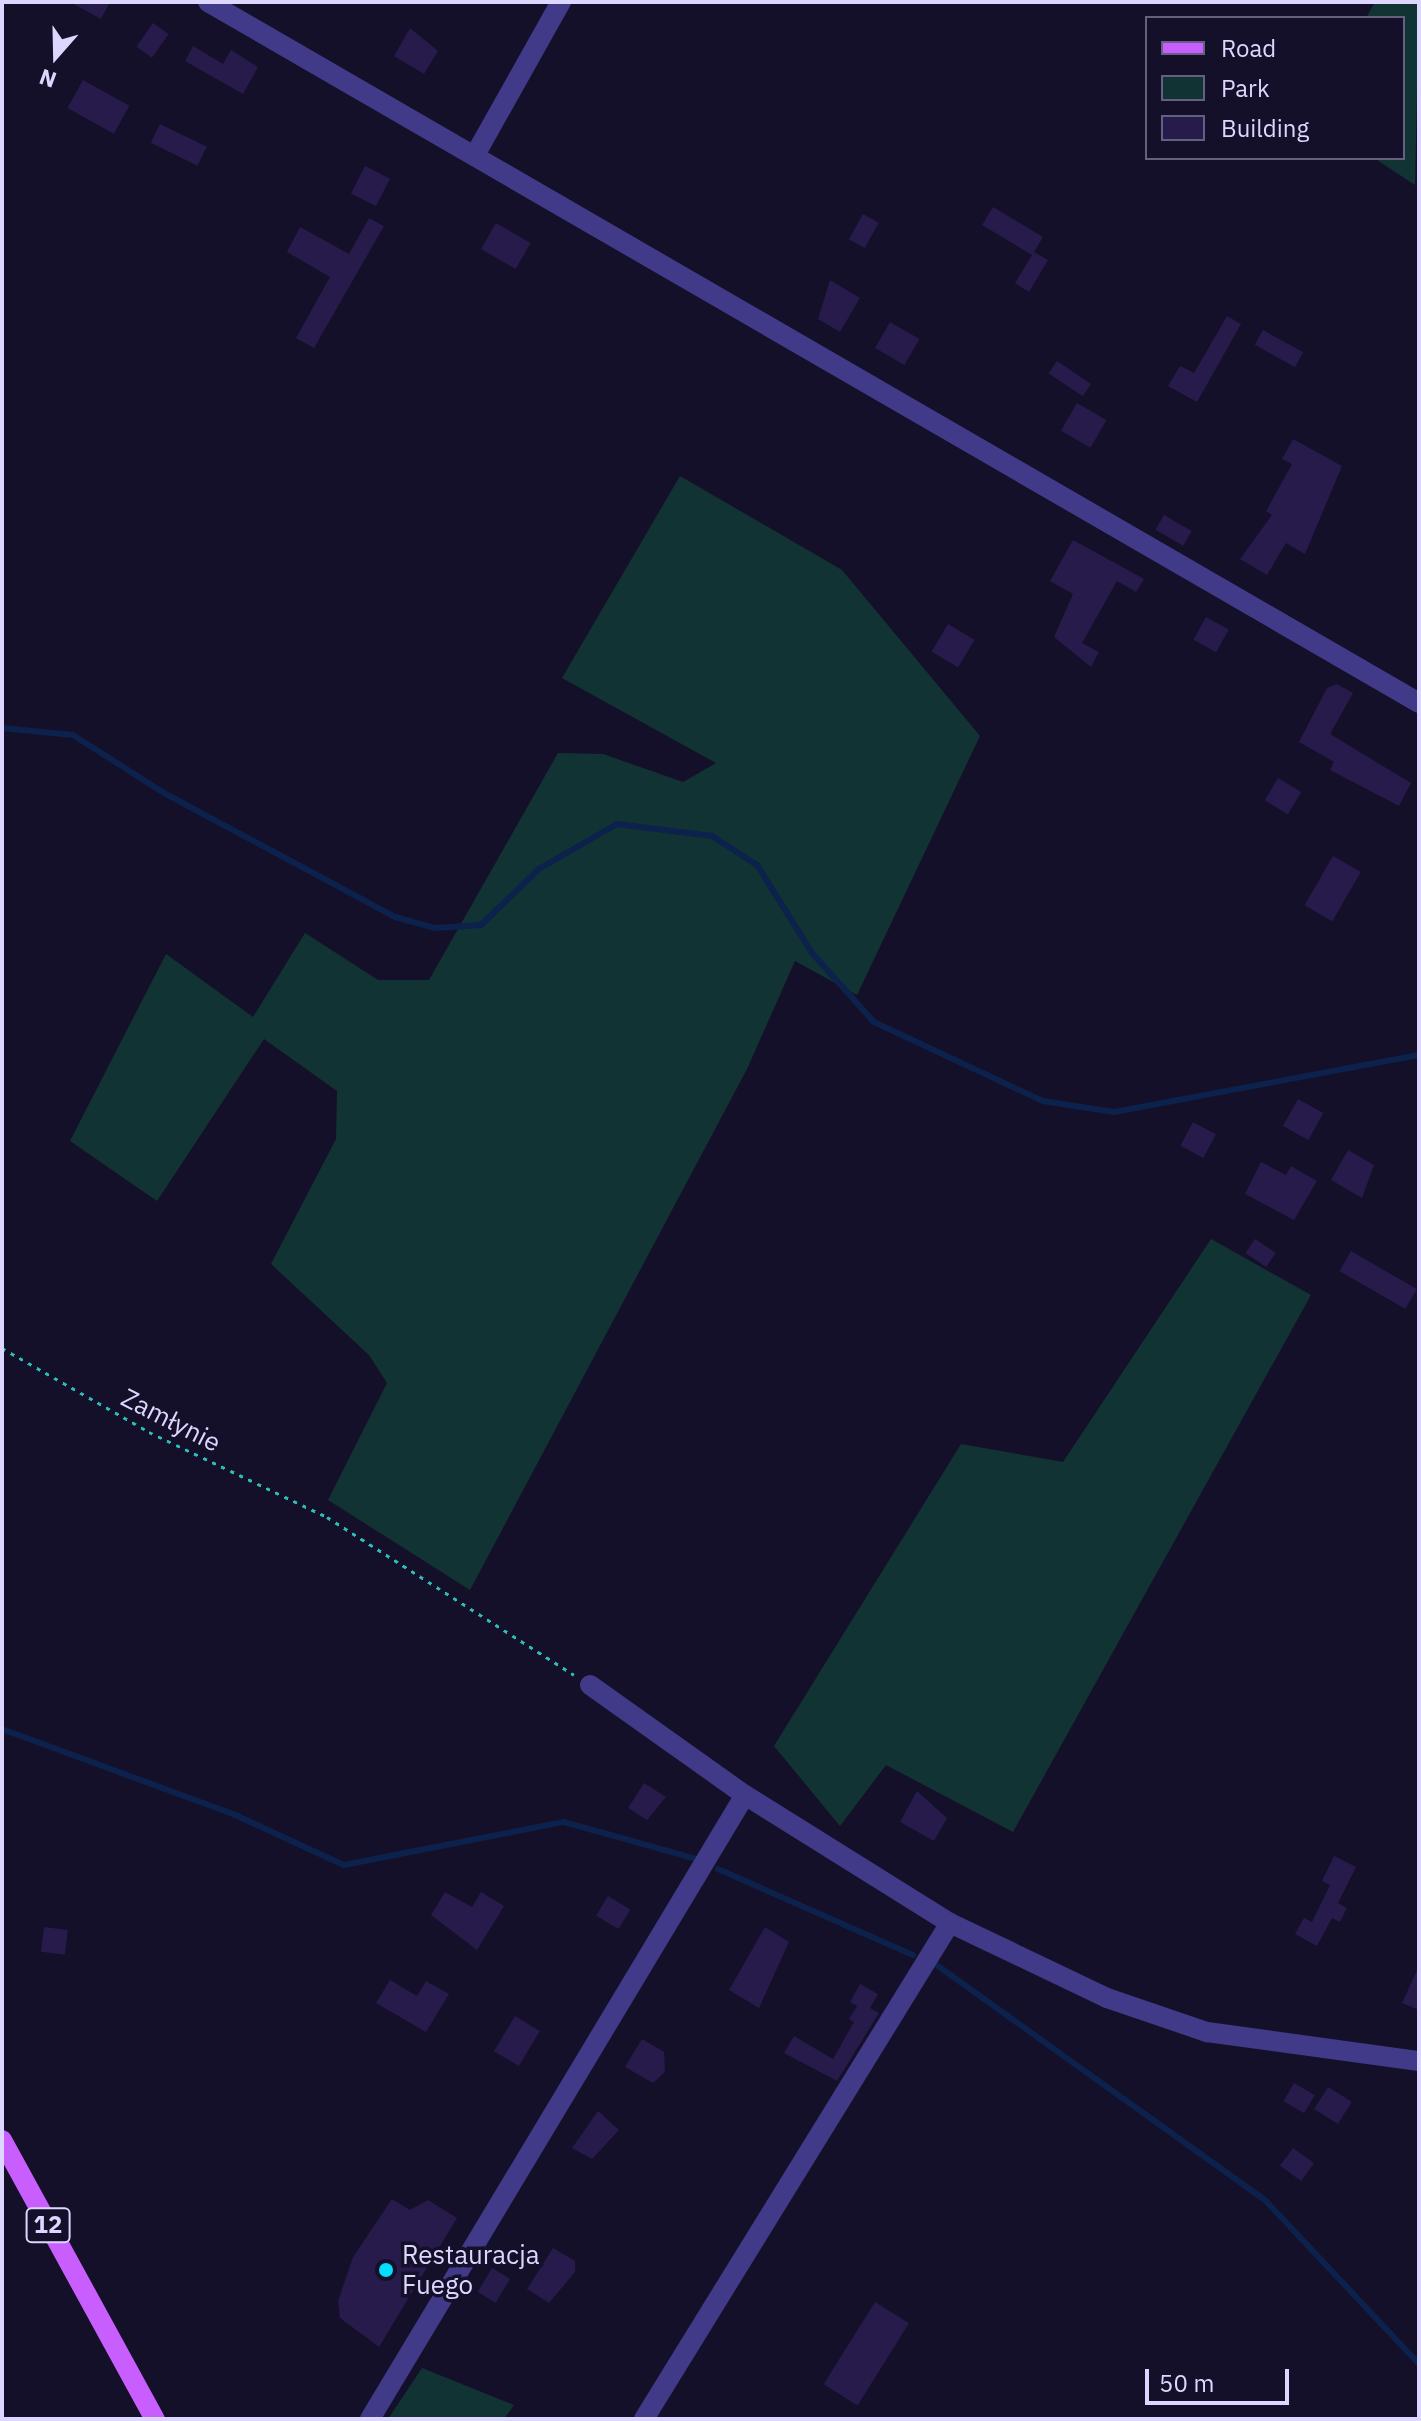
<!DOCTYPE html>
<meta charset="utf-8">
<style>
body{margin:0}
#map{position:relative;width:1421px;height:2421px;overflow:hidden;background:#151029;font-family:"IBM Plex Sans",sans-serif}
div>[style]{position:absolute}
.green>*{inset:0;background:#123333}
.stream>*{height:6px;margin:-3px;padding:0 3px;transform-origin:3px;border-radius:3px;background:#0c214c}
.building>*{inset:0;background:#261b4a;transform-origin:0 0}
.path>*{height:3px;margin-top:-1.5px;transform-origin:0;background:repeating-linear-gradient(90deg,#2ebdb9 0 4px,transparent 0 10px)}
.minor>*{height:20px;margin:-10px;padding:0 10px;transform-origin:10px;border-radius:10px;background:#403a88}
.major>*{height:20px;margin:-10px;padding:0 10px;transform-origin:10px;border-radius:10px;background:#c95eff}
.dots>*{width:22px;height:22px;translate:-50% -50%;box-sizing:border-box;border:4px solid #151029;border-radius:50%}
span{translate:-50% -50%;white-space:nowrap;text-align:center;line-height:1.15;-webkit-text-stroke:7px #151029;paint-order:stroke}
.shield-label span{padding:2px 6px;background:#151029;border:2px solid;border-radius:6px;-webkit-text-stroke-width:0}
.shield-label{font-size:24px;color:#ddd7ff;font-weight:700}
.street-label{font-size:26px;color:#ddd7ff}
.poi-label{font-size:26px;color:#ddd7ff}
.left{translate:0 -50%;text-align:left}
.frame{position:absolute;inset:0;border:4px solid #ddd7ff;pointer-events:none}
.legend{position:absolute;left:1145px;top:16px;width:260px;height:144px;box-sizing:border-box;background:#151029;border:2px solid #65607f;margin:0;padding:10px 14px;list-style:none;font-size:24px;color:#ddd7ff}
.legend li{display:flex;align-items:center;gap:16px;height:40px}
.legend b{width:40px;border:2px solid #65607f}
.north{position:absolute;left:16px;top:16px;width:80px;height:80px;-webkit-text-stroke:6px #151029;paint-order:stroke;rotate:200deg;font-size:22px;font-weight:700;line-height:32px;text-align:center;color:#ddd7ff}
.north::after{content:'';display:block;margin:auto;width:28px;height:36px;background:#ddd7ff;clip-path:polygon(50% 0,100% 100%,50% 72%,0 100%)}
.scale{position:absolute;left:1145px;top:2369px;width:144px;height:36px;box-sizing:border-box;border:4px solid #ddd7ff;border-top:0;padding-left:10px;font-size:24px;line-height:28px;white-space:nowrap;color:#ddd7ff;-webkit-text-stroke:6px #151029;paint-order:stroke}
</style>
<div id="map">
<div class="green">
<i style="clip-path:polygon(1375px 2px,1419px 2px,1415px 185px,1374px 158px,1403px 158px,1403px 18px,1366px 18px)"></i>
<i style="clip-path:polygon(680px 476px,842px 570px,980px 736px,857px 995px,795px 961px,747px 1069px,470px 1590px,328px 1500px,387px 1383px,369px 1355px,271px 1264px,336px 1139px,337px 1091px,264px 1039px,157px 1201px,70px 1141px,166px 954px,253px 1017px,305px 933px,378px 980px,429px 980px,558px 753px,603px 754px,683px 782px,716px 763px,562px 678px)"></i>
<i style="clip-path:polygon(1211px 1239px,1311px 1295px,1013px 1832px,886px 1765px,840px 1826px,774px 1746px,961px 1444px,1063px 1462px)"></i>
<i style="clip-path:polygon(422px 2368px,514px 2405px,504px 2419px,388px 2419px)"></i>
</div>
<div class="stream">
<i style="left:2px;top:728px;width:71px;rotate:5.6deg"></i>
<i style="left:73px;top:735px;width:108px;rotate:32.5deg"></i>
<i style="left:164px;top:793px;width:262px;rotate:28.2deg"></i>
<i style="left:395px;top:917px;width:41px;rotate:15.4deg"></i>
<i style="left:435px;top:928px;width:46px;rotate:-3.7deg"></i>
<i style="left:481px;top:925px;width:81px;rotate:-44deg"></i>
<i style="left:539px;top:869px;width:90px;rotate:-30deg"></i>
<i style="left:617px;top:824px;width:96px;rotate:7.2deg"></i>
<i style="left:712px;top:836px;width:54px;rotate:32.8deg"></i>
<i style="left:757px;top:865px;width:104px;rotate:58deg"></i>
<i style="left:812px;top:953px;width:93px;rotate:48.1deg"></i>
<i style="left:874px;top:1022px;width:187px;rotate:25.1deg"></i>
<i style="left:1043px;top:1101px;width:72px;rotate:8.8deg"></i>
<i style="left:1114px;top:1112px;width:310px;rotate:-10.6deg"></i>
<i style="left:2px;top:1729px;width:246px;rotate:20.2deg"></i>
<i style="left:233px;top:1814px;width:122px;rotate:24.7deg"></i>
<i style="left:344px;top:1865px;width:224px;rotate:-11.1deg"></i>
<i style="left:564px;top:1822px;width:141px;rotate:15.6deg"></i>
<i style="left:718px;top:1869px;width:213px;rotate:23.8deg"></i>
<i style="left:938px;top:1966px;width:402px;rotate:35.6deg"></i>
<i style="left:1265px;top:2200px;width:225px;rotate:46.8deg"></i>
</div>
<div class="building">
<i style="clip-path:polygon(70px 2px,110px 2px,101px 19px)"></i>
<i style="left:153px;top:23px;width:19px;height:29px;rotate:35deg"></i>
<i style="clip-path:polygon(410px 28px,438px 51px,424px 74px,394px 56px)"></i>
<i style="clip-path:polygon(193px 46px,223px 64px,231px 50px,258px 67px,243px 94px,185px 61px)"></i>
<i style="left:83px;top:80px;width:53px;height:32px;rotate:29deg"></i>
<i style="left:160px;top:124px;width:52px;height:21px;rotate:26deg"></i>
<i style="left:365px;top:166px;width:28px;height:31px;rotate:27deg"></i>
<i style="clip-path:polygon(993px 207px,1043px 237px,1034px 252px,1048px 260px,1029px 292px,1015px 283px,1032px 255px,982px 225px)"></i>
<i style="left:863px;top:214px;width:18px;height:29px;rotate:29deg"></i>
<i style="clip-path:polygon(369px 218px,384px 226px,314px 348px,296px 338px,330px 277px,287px 252px,300px 227px,349px 254px)"></i>
<i style="left:496px;top:223px;width:40px;height:30px;rotate:30deg"></i>
<i style="clip-path:polygon(830px 280px,860px 298px,840px 332px,818px 319px)"></i>
<i style="clip-path:polygon(1227px 316px,1241px 324px,1197px 402px,1168px 386px,1180px 366px,1194px 373px)"></i>
<i style="left:890px;top:322px;width:34px;height:30px;rotate:30deg"></i>
<i style="left:1263px;top:330px;width:46px;height:17px;rotate:29deg"></i>
<i style="left:1057px;top:361px;width:41px;height:15px;rotate:34deg"></i>
<i style="left:1077px;top:403px;width:34px;height:32px;rotate:30deg"></i>
<i style="clip-path:polygon(1293px 439px,1342px 466px,1305px 554px,1286px 543px,1267px 575px,1240px 559px,1272px 515px,1266px 511px,1292px 464px,1282px 459px)"></i>
<i style="left:1164px;top:515px;width:32px;height:17px;rotate:30deg"></i>
<i style="clip-path:polygon(1073px 540px,1144px 579px,1136px 592px,1117px 581px,1082px 643px,1099px 652px,1091px 667px,1054px 637px,1073px 594px,1050px 581px)"></i>
<i style="left:1206px;top:617px;width:26px;height:26px;rotate:29deg"></i>
<i style="left:948px;top:624px;width:31px;height:32px;rotate:31deg"></i>
<i style="clip-path:polygon(1337px 684px,1353px 693px,1330px 734px,1411px 783px,1399px 806px,1330px 770px,1334px 762px,1299px 742px,1327px 688px)"></i>
<i style="left:1278px;top:778px;width:27px;height:26px;rotate:31deg"></i>
<i style="left:1333px;top:856px;width:32px;height:57px;rotate:30deg"></i>
<i style="left:1298px;top:1099px;width:29px;height:31px;rotate:29deg"></i>
<i style="left:1193px;top:1122px;width:26px;height:27px;rotate:28deg"></i>
<i style="clip-path:polygon(1348px 1150px,1374px 1165px,1362px 1198px,1331px 1180px)"></i>
<i style="clip-path:polygon(1261px 1162px,1286px 1175px,1291px 1166px,1317px 1181px,1294px 1220px,1245px 1194px)"></i>
<i style="left:1255px;top:1239px;width:25px;height:17px;rotate:34deg"></i>
<i style="left:1351px;top:1251px;width:76px;height:23px;rotate:30deg"></i>
<i style="clip-path:polygon(644px 1783px,666px 1797px,647px 1820px,628px 1808px)"></i>
<i style="clip-path:polygon(917px 1791px,947px 1818px,934px 1841px,900px 1822px)"></i>
<i style="clip-path:polygon(1334px 1856px,1356px 1867px,1338px 1903px,1347px 1908px,1340px 1922px,1332px 1918px,1317px 1946px,1295px 1934px,1304px 1918px,1312px 1922px,1330px 1885px,1322px 1881px)"></i>
<i style="clip-path:polygon(445px 1892px,472px 1907px,481px 1892px,504px 1906px,477px 1950px,431px 1915px)"></i>
<i style="left:608px;top:1896px;width:26px;height:23px;rotate:31deg"></i>
<i style="left:44px;top:1927px;width:24px;height:25px;rotate:7deg"></i>
<i style="clip-path:polygon(765px 1927px,789px 1942px,759px 2008px,729px 1990px)"></i>
<i style="clip-path:polygon(1419px 1966px,1419px 2010px,1402px 2003px)"></i>
<i style="clip-path:polygon(390px 1980px,417px 1996px,426px 1981px,449px 1994px,426px 2032px,376px 2003px)"></i>
<i style="clip-path:polygon(860px 1984px,878px 1994px,870px 2008px,879px 2013px,837px 2081px,784px 2053px,794px 2036px,833px 2059px,854px 2022px,849px 2019px,857px 2006px,850px 2002px)"></i>
<i style="left:515px;top:2016px;width:29px;height:41px;rotate:31deg"></i>
<i style="clip-path:polygon(642px 2039px,664px 2052px,665px 2072px,653px 2083px,625px 2067px)"></i>
<i style="left:1294px;top:2083px;width:24px;height:21px;rotate:30deg"></i>
<i style="left:1328px;top:2087px;width:28px;height:26px;rotate:32deg"></i>
<i style="clip-path:polygon(598px 2111px,619px 2130px,592px 2159px,572px 2148px)"></i>
<i style="left:1293px;top:2148px;width:26px;height:22px;rotate:36deg"></i>
<i style="clip-path:polygon(392px 2199px,410px 2210px,428px 2200px,457px 2218px,379px 2347px,340px 2318px,338px 2301px,353px 2257px)"></i>
<i style="clip-path:polygon(553px 2248px,575px 2261px,575px 2272px,549px 2303px,527px 2289px)"></i>
<i style="left:492px;top:2268px;width:21px;height:28px;rotate:31deg"></i>
<i style="left:875px;top:2302px;width:40px;height:97px;rotate:32deg"></i>
</div>
<div class="path">
<i style="left:2px;top:1348px;width:169px;rotate:29.7deg"></i>
<i style="left:149px;top:1432px;width:197px;rotate:25.5deg"></i>
<i style="left:327px;top:1517px;width:293px;rotate:32.6deg"></i>
</div>
<div class="minor">
<i style="left:208px;top:2px;width:1399px;rotate:30.06deg"></i>
<i style="left:475px;top:155px;width:176px;rotate:-60.7deg"></i>
<i style="left:590px;top:1685px;width:190px;rotate:35.4deg"></i>
<i style="left:745px;top:1795px;width:242px;rotate:32deg"></i>
<i style="left:950px;top:1923px;width:174px;rotate:25.5deg"></i>
<i style="left:1107px;top:1998px;width:106px;rotate:18.8deg"></i>
<i style="left:1207px;top:2032px;width:214px;rotate:7.8deg"></i>
<i style="left:370px;top:2419px;width:728px;rotate:-59deg"></i>
<i style="left:644px;top:2419px;width:583px;rotate:-58.33deg"></i>
</div>
<div class="major">
<i style="left:2px;top:2140px;width:318px;rotate:61.3deg"></i>
</div>
<div class="dots">
<i style="left:386px;top:2270px;background:#03ddff"></i>
</div>
<div class="shield-label">
<span style="left:48px;top:2225px">12</span>
</div>
<div class="street-label">
<span style="left:171px;top:1420px;rotate:27deg">Zamłynie</span>
</div>
<div class="poi-label">
<span class="left" style="left:402px;top:2270px">Restauracja<br>Fuego</span>
</div>
<div class="frame"></div>
<ul class="legend">
<li><b style="height:10px;background:#c95eff"></b>Road</li>
<li><b style="height:22px;background:#123333"></b>Park</li>
<li><b style="height:22px;background:#261b4a"></b>Building</li>
</ul>
<div class="north">N</div>
<div class="scale">50 m</div>
</div>
